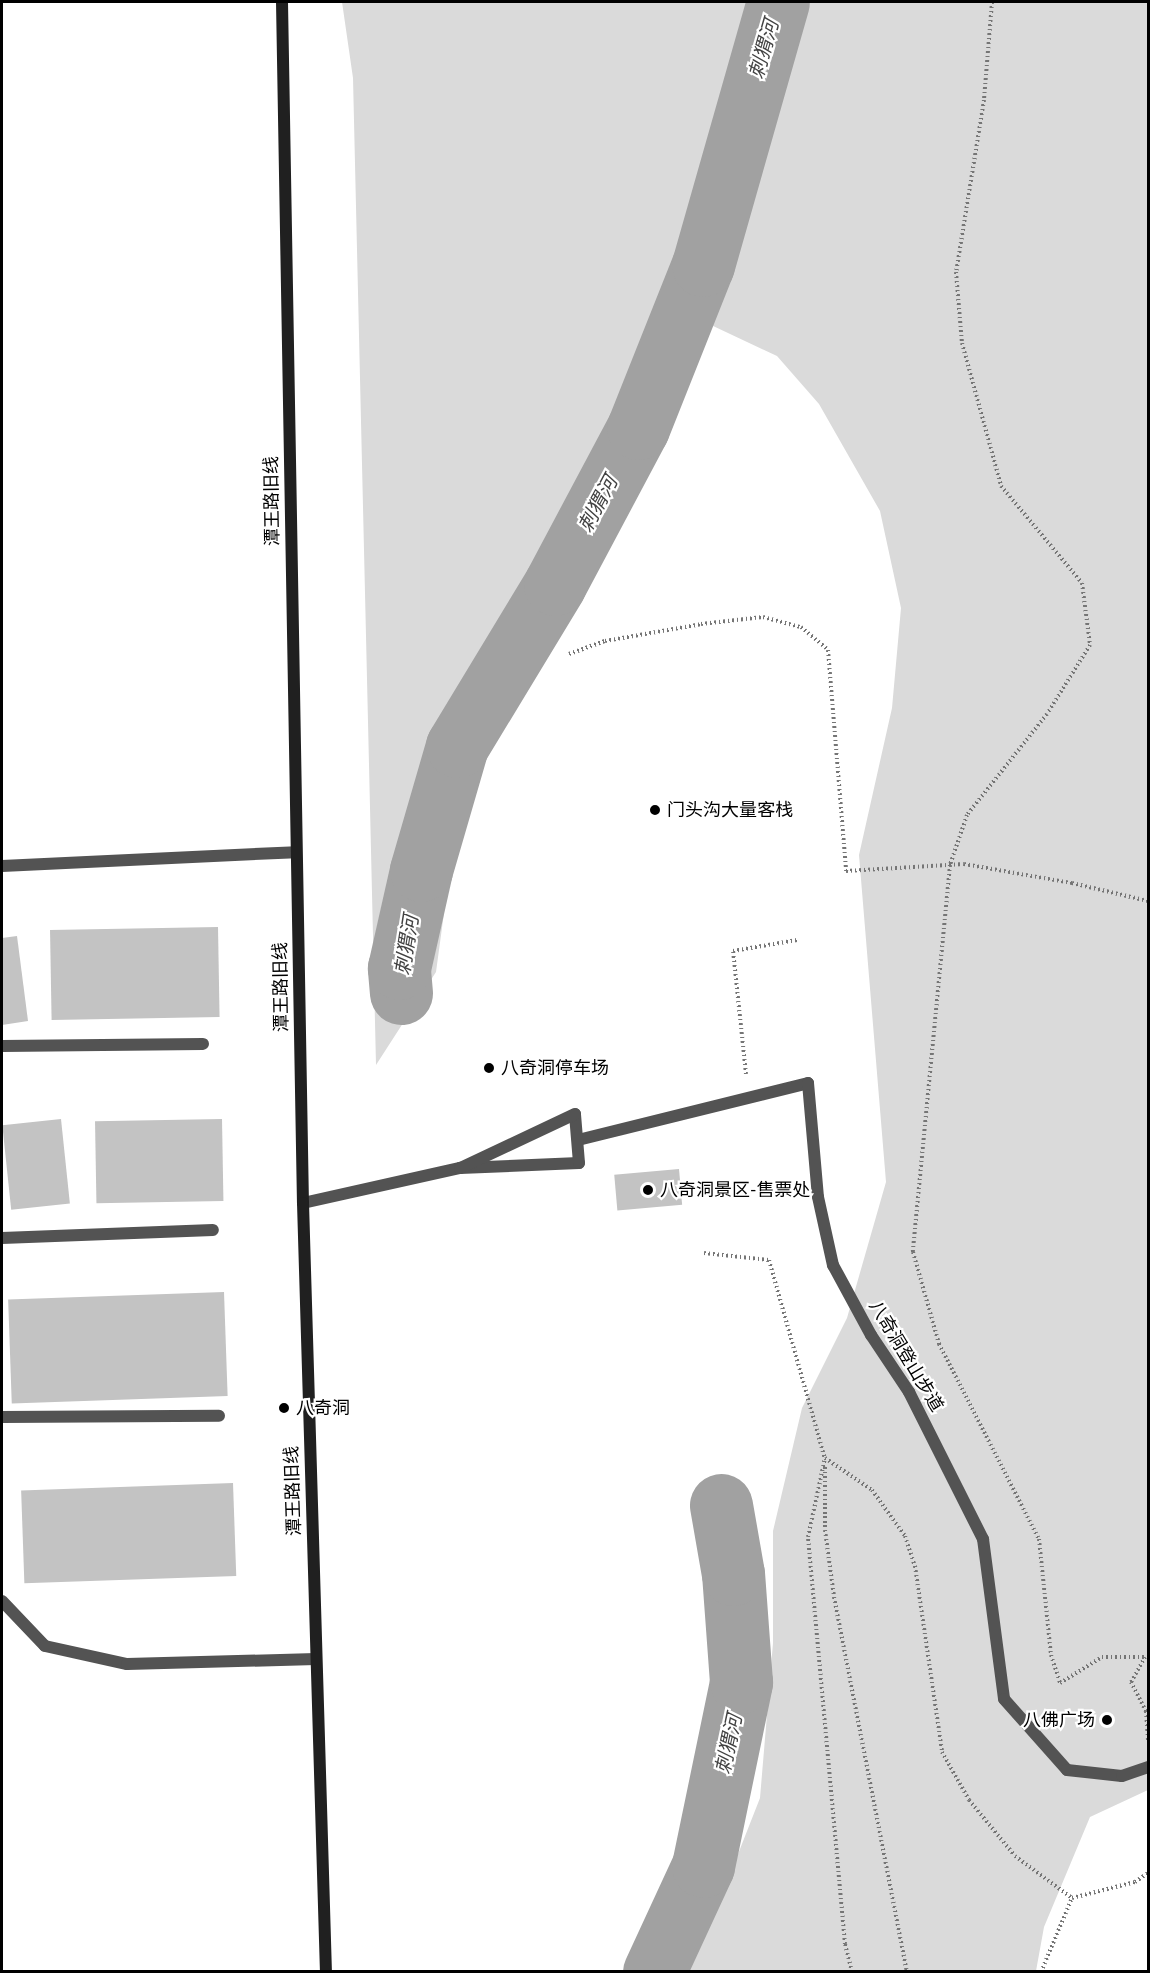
<!DOCTYPE html>
<meta charset="utf-8">
<style>
body{margin:0}
#map{position:relative;width:1150px;height:1973px;overflow:hidden;background:#fff;font-family:"PT Sans","Noto Sans SC",sans-serif}
div>[style]{position:absolute}
.green>*{inset:0;background:#dadada}
.river>*{height:63px;margin:-31.5px;padding:0 31.5px;transform-origin:31.5px;border-radius:31.5px;background:#a1a1a1}
.building>*{inset:0;background:#c3c3c3;transform-origin:0 0}
.path>*{height:4px;margin-top:-2px;transform-origin:0;background:repeating-linear-gradient(90deg,#757575 0 1.5px,transparent 0 4.5px)}
.service>*{height:12px;margin:-6px;padding:0 6px;transform-origin:6px;border-radius:6px;background:#535353}
.minor>*{height:12px;margin:-6px;padding:0 6px;transform-origin:6px;border-radius:6px;background:#535353}
.secondary>*{height:12px;margin:-6px;padding:0 6px;transform-origin:6px;border-radius:6px;background:#202020}
.dots>*{width:16px;height:16px;translate:-50% -50%;box-sizing:border-box;border:3px solid #fff;border-radius:50%}
span{translate:-50% -50%;white-space:nowrap;text-align:center;line-height:1.15;-webkit-text-stroke:4.5px #fff;paint-order:stroke}
.street-label{font-size:18px;color:#000}
.poi-label{font-size:18px;color:#000}
.left{translate:0 -50%;text-align:left}
.right{translate:-100% -50%;text-align:right}
.water-label{font-size:20px;color:#424242;font-style:italic}
.frame{position:absolute;inset:0;border:3px solid #000;pointer-events:none}
</style>
<div id="map">
<div class="green">
<i style="clip-path:polygon(342px 2px,1148px 2px,1148px 1790px,1090px 1817px,1044px 1927px,1036px 1971px,685px 1971px,709px 1928px,760px 1798px,773px 1643px,773px 1531px,802px 1408px,847px 1318px,886px 1182px,859px 855px,892px 708px,901px 608px,880px 511px,819px 404px,777px 356px,658px 300px,612px 441px,538px 574px,490px 696px,455px 832px,436px 972px,376px 1065px,353px 78px)"></i>
</div>
<div class="river">
<i style="left:401px;top:993px;width:25px;rotate:-95deg"></i>
<i style="left:399px;top:968px;width:100px;rotate:-77.3deg"></i>
<i style="left:421px;top:870px;width:129px;rotate:-73.8deg"></i>
<i style="left:457px;top:746px;width:189px;rotate:-58.8deg"></i>
<i style="left:555px;top:584px;width:177px;rotate:-62deg"></i>
<i style="left:638px;top:428px;width:175px;rotate:-68.3deg"></i>
<i style="left:703px;top:265px;width:273px;rotate:-74.1deg"></i>
<i style="left:654px;top:1972px;width:117px;rotate:-65.2deg"></i>
<i style="left:703px;top:1866px;width:188px;rotate:-78.3deg"></i>
<i style="left:741px;top:1682px;width:108px;rotate:-94.2deg"></i>
<i style="left:733px;top:1574px;width:70px;rotate:-99.9deg"></i>
</div>
<div class="building">
<i style="left:218px;top:927px;width:90px;height:168px;rotate:89deg"></i>
<i style="clip-path:polygon(17px 936px,28px 1021px,2px 1025px,2px 938px)"></i>
<i style="left:61px;top:1119px;width:85px;height:59px;rotate:84deg"></i>
<i style="left:222px;top:1119px;width:82px;height:127px;rotate:89deg"></i>
<i style="left:679px;top:1169px;width:36px;height:65px;rotate:85deg"></i>
<i style="left:224px;top:1292px;width:104px;height:216px;rotate:88deg"></i>
<i style="left:233px;top:1483px;width:93px;height:212px;rotate:88deg"></i>
</div>
<div class="path">
<i style="left:992px;top:2px;width:98px;rotate:94.7deg"></i>
<i style="left:984px;top:100px;width:174px;rotate:99.2deg"></i>
<i style="left:956px;top:272px;width:71px;rotate:85.2deg"></i>
<i style="left:962px;top:343px;width:148px;rotate:74.7deg"></i>
<i style="left:1001px;top:486px;width:126px;rotate:50.1deg"></i>
<i style="left:1082px;top:583px;width:63px;rotate:82.6deg"></i>
<i style="left:1090px;top:645px;width:81px;rotate:121.9deg"></i>
<i style="left:1047px;top:714px;width:129px;rotate:128.4deg"></i>
<i style="left:967px;top:815px;width:53px;rotate:108.8deg"></i>
<i style="left:950px;top:865px;width:389px;rotate:95.5deg"></i>
<i style="left:913px;top:1252px;width:96px;rotate:74.2deg"></i>
<i style="left:939px;top:1344px;width:219px;rotate:62.9deg"></i>
<i style="left:1039px;top:1539px;width:117px;rotate:84.1deg"></i>
<i style="left:1051px;top:1655px;width:29px;rotate:72deg"></i>
<i style="left:1060px;top:1683px;width:49px;rotate:-31.8deg"></i>
<i style="left:1102px;top:1657px;width:43px"></i>
<i style="left:1145px;top:1657px;width:29px;rotate:119deg"></i>
<i style="left:1131px;top:1682px;width:33px;rotate:63deg"></i>
<i style="left:1146px;top:1711px;width:30px;rotate:86deg"></i>
<i style="left:569px;top:654px;width:38px;rotate:-20deg"></i>
<i style="left:605px;top:641px;width:97px;rotate:-10deg"></i>
<i style="left:701px;top:624px;width:62px;rotate:-6.4deg"></i>
<i style="left:763px;top:617px;width:39px;rotate:15deg"></i>
<i style="left:801px;top:627px;width:35px;rotate:40deg"></i>
<i style="left:828px;top:650px;width:222px;rotate:85.3deg"></i>
<i style="left:846px;top:871px;width:118px;rotate:-3.4deg"></i>
<i style="left:964px;top:864px;width:110px;rotate:10deg"></i>
<i style="left:1072px;top:883px;width:78px;rotate:13.3deg"></i>
<i style="left:746px;top:1074px;width:124px;rotate:-96deg"></i>
<i style="left:733px;top:951px;width:65px;rotate:-9.8deg"></i>
<i style="left:704px;top:1253px;width:65px;rotate:6.1deg"></i>
<i style="left:769px;top:1260px;width:207px;rotate:74.3deg"></i>
<i style="left:825px;top:1467px;width:63px;rotate:90deg"></i>
<i style="left:825px;top:1530px;width:68px;rotate:82.3deg"></i>
<i style="left:834px;top:1597px;width:382px;rotate:79deg"></i>
<i style="left:852px;top:1972px;width:29px;rotate:-104deg"></i>
<i style="left:845px;top:1944px;width:409px;rotate:-95.2deg"></i>
<i style="left:808px;top:1537px;width:81px;rotate:-77.9deg"></i>
<i style="left:825px;top:1458px;width:57px;rotate:34.2deg"></i>
<i style="left:872px;top:1490px;width:57px;rotate:54.3deg"></i>
<i style="left:905px;top:1536px;width:32px;rotate:72deg"></i>
<i style="left:915px;top:1566px;width:188px;rotate:81.7deg"></i>
<i style="left:942px;top:1752px;width:55px;rotate:60.6deg"></i>
<i style="left:969px;top:1800px;width:72px;rotate:50.6deg"></i>
<i style="left:1015px;top:1856px;width:71px;rotate:36.4deg"></i>
<i style="left:1072px;top:1898px;width:65px;rotate:-14.3deg"></i>
<i style="left:1135px;top:1882px;width:16px;rotate:-35deg"></i>
<i style="left:1041px;top:1972px;width:80px;rotate:-67.3deg"></i>
</div>
<div class="service">
<i style="left:578px;top:1140px;width:237px;rotate:-13.9deg"></i>
<i style="left:808px;top:1083px;width:114px;rotate:85deg"></i>
<i style="left:818px;top:1197px;width:70px;rotate:77.6deg"></i>
<i style="left:833px;top:1265px;width:80px;rotate:61.5deg"></i>
<i style="left:871px;top:1335px;width:69px;rotate:56.3deg"></i>
<i style="left:909px;top:1392px;width:165px;rotate:63.3deg"></i>
<i style="left:983px;top:1539px;width:161px;rotate:82.5deg"></i>
<i style="left:1004px;top:1699px;width:95px;rotate:48.4deg"></i>
<i style="left:1067px;top:1770px;width:55px;rotate:6.2deg"></i>
<i style="left:1122px;top:1776px;width:28px;rotate:-19deg"></i>
<i style="left:303px;top:1203px;width:161px;rotate:-12.6deg"></i>
<i style="left:460px;top:1168px;width:119px;rotate:-2.4deg"></i>
<i style="left:579px;top:1163px;width:49px;rotate:-94.7deg"></i>
<i style="left:575px;top:1114px;width:127px;rotate:154.8deg"></i>
</div>
<div class="minor">
<i style="left:2px;top:866px;width:294px;rotate:-2.7deg"></i>
<i style="left:2px;top:1046px;width:201px;rotate:-0.6deg"></i>
<i style="left:2px;top:1238px;width:211px;rotate:-2.2deg"></i>
<i style="left:2px;top:1417px;width:217px;rotate:-0.3deg"></i>
<i style="left:2px;top:1601px;width:62px;rotate:46.3deg"></i>
<i style="left:45px;top:1646px;width:84px;rotate:12.4deg"></i>
<i style="left:127px;top:1664px;width:189px;rotate:-1.5deg"></i>
</div>
<div class="secondary">
<i style="left:282px;top:2px;width:1201px;rotate:89deg"></i>
<i style="left:303px;top:1203px;width:769px;rotate:88.29deg"></i>
</div>
<div class="dots">
<i style="left:655px;top:810px;background:#000"></i>
<i style="left:489px;top:1068px;background:#000"></i>
<i style="left:648px;top:1190px;background:#000"></i>
<i style="left:284px;top:1408px;background:#000"></i>
<i style="left:1107px;top:1720px;background:#000"></i>
</div>
<div class="street-label">
<span style="left:272px;top:501px;rotate:-91deg">潭王路旧线</span>
<span style="left:281px;top:987px;rotate:-91deg">潭王路旧线</span>
<span style="left:906px;top:1356px;rotate:59deg">八奇洞登山步道</span>
<span style="left:293px;top:1491px;rotate:-92deg">潭王路旧线</span>
</div>
<div class="poi-label">
<span class="left" style="left:667px;top:810px">门头沟大量客栈</span>
<span class="left" style="left:501px;top:1068px">八奇洞停车场</span>
<span class="left" style="left:660px;top:1190px">八奇洞景区-售票处</span>
<span class="left" style="left:296px;top:1408px">八奇洞</span>
<span class="right" style="left:1095px;top:1720px">八佛广场</span>
</div>
<div class="water-label">
<span style="left:764px;top:49px;rotate:-74deg">刺猬河</span>
<span style="left:598px;top:504px;rotate:-62deg">刺猬河</span>
<span style="left:407px;top:945px;rotate:-81deg">刺猬河</span>
<span style="left:729px;top:1744px;rotate:-78deg">刺猬河</span>
</div>
<div class="frame"></div>
</div>
